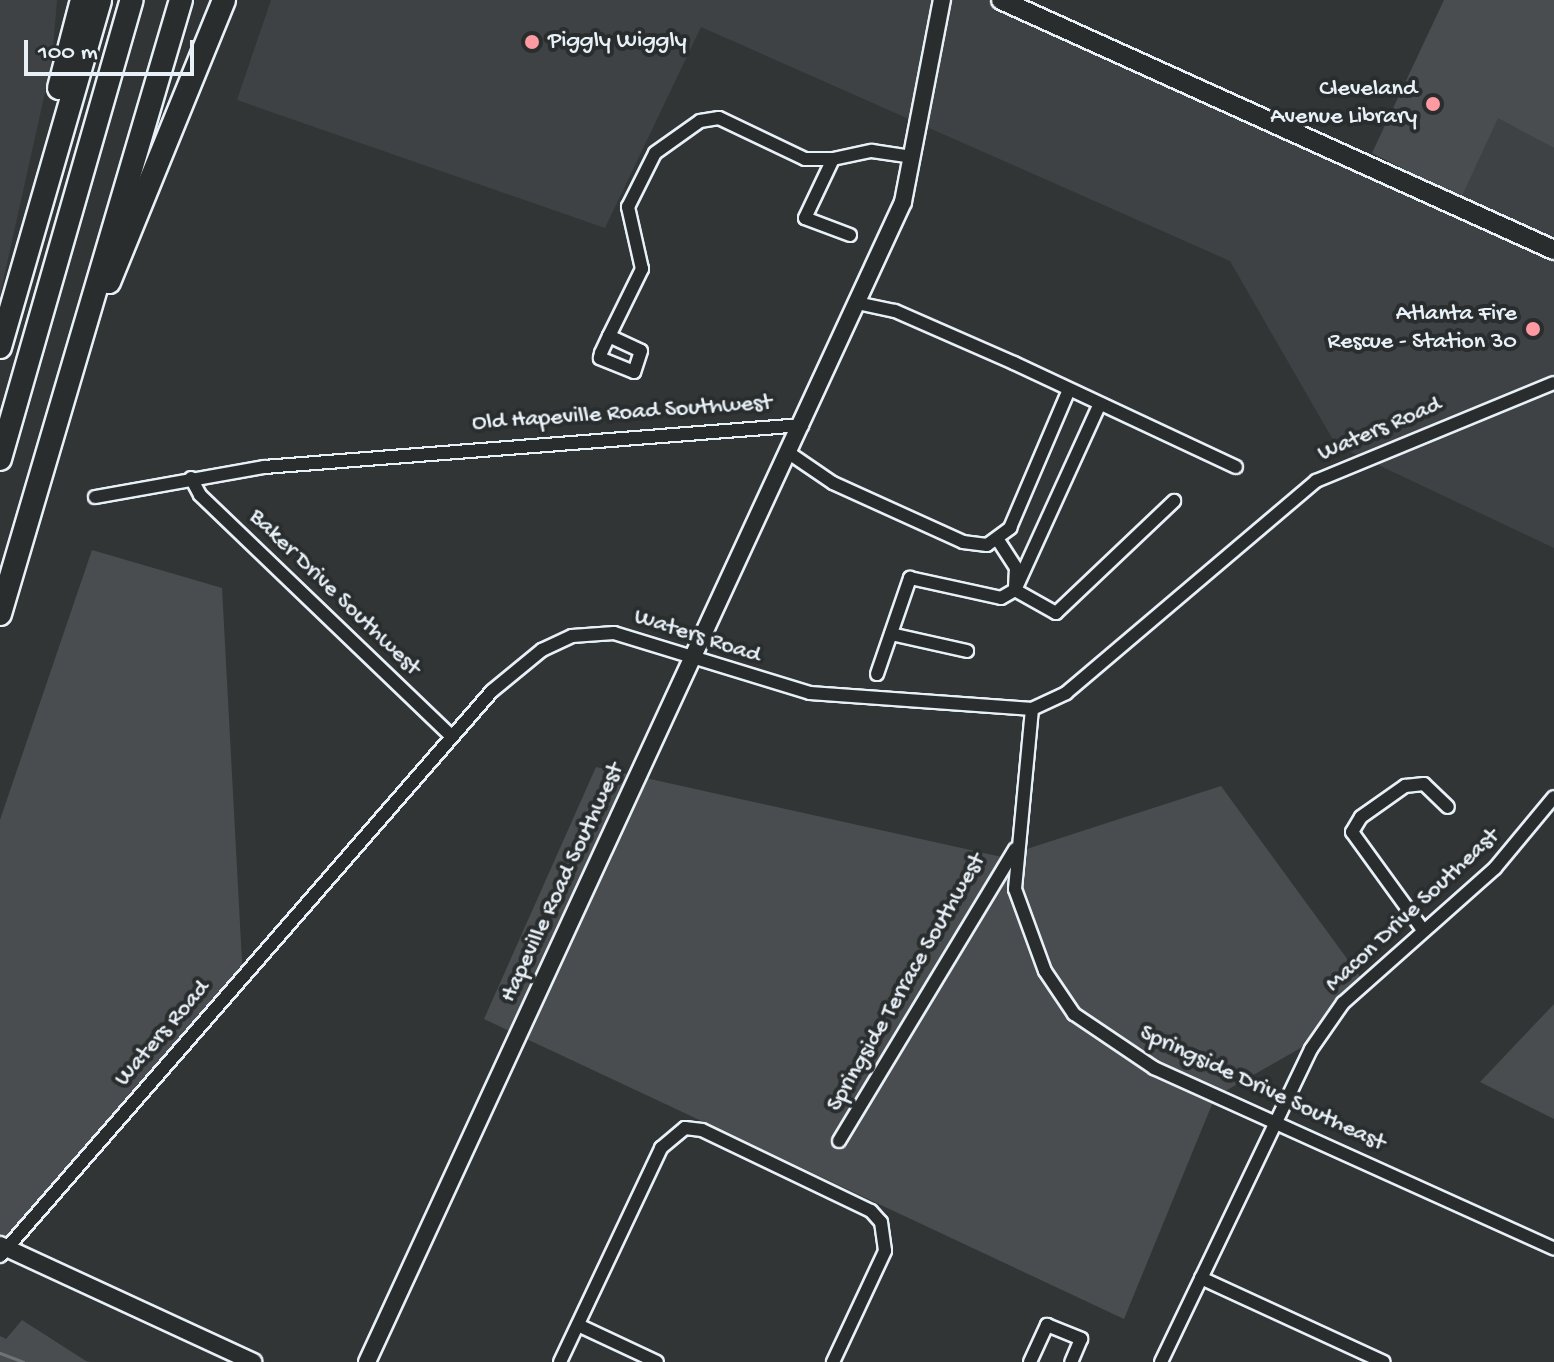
<!DOCTYPE html>
<style>
body{margin:0}
#map{position:relative;width:1554px;height:1362px;overflow:hidden;background:#323536;font-family:"Gochi Hand",sans-serif}
div>[style]{position:absolute}
.built>*{inset:0;background:#3f4244}
.green>*{inset:0;background:#494d4f}
.stream>*{height:3px;margin:-1.5px;padding:0 1.5px;transform-origin:1.5px;border-radius:1.5px;background:#6e7376}
.roads{filter:drop-shadow(2px 0 #e8f1f8) drop-shadow(-2px 0 #e8f1f8) drop-shadow(0 2px #e8f1f8) drop-shadow(0 -2px #e8f1f8)}
.minor>*{height:12px;margin:-6px;padding:0 6px;transform-origin:6px;border-radius:6px;background:#2a2d2e}
.tertiary>*{height:16px;margin:-8px;padding:0 8px;transform-origin:8px;border-radius:8px;background:#2a2d2e}
.secondary>*{height:18px;margin:-9px;padding:0 9px;transform-origin:9px;border-radius:9px;background:#2a2d2e}
.motorway>*{height:22px;margin:-11px;padding:0 11px;transform-origin:11px;border-radius:11px;background:#2a2d2e}
.dots>*{width:22px;height:22px;translate:-50% -50%;box-sizing:border-box;border:4px solid #2a2d2e;border-radius:50%}
span{translate:-50% -50%;white-space:nowrap;text-align:center;line-height:1.15;-webkit-text-stroke:8px #2a2d2e;paint-order:stroke}
.poi-label{font-size:24px;color:#e8f1f8}
.left{translate:0 -50%;text-align:left}
.right{translate:-100% -50%;text-align:right}
.street-label{font-size:24px;color:#e8f1f8}
.scale{position:absolute;left:24px;top:40px;width:170px;height:36px;box-sizing:border-box;border:4px solid #e8f1f8;border-top:0;padding-left:10px;font-size:24px;line-height:28px;white-space:nowrap;color:#e8f1f8;-webkit-text-stroke:6px #2a2d2e;paint-order:stroke}
</style>
<div id="map">
<div class="built">
<i style="clip-path:polygon(0 0,57px 0,52px 61px,0 295px)"></i>
<i style="clip-path:polygon(271px 0,1014px 0,1460px 197px,1498px 117px,1554px 148px,1554px 548px,1336px 445px,1230px 261px,701px 27px,605px 228px,237px 100px)"></i>
</div>
<div class="green">
<i style="clip-path:polygon(1444px 0,1554px 0,1554px 148px,1498px 118px,1461px 198px,1372px 153px)"></i>
<i style="clip-path:polygon(92px 550px,222px 588px,243px 980px,0 1249px,0 820px)"></i>
<i style="clip-path:polygon(596px 767px,1002px 857px,1221px 786px,1364px 982px,1318px 1038px,1215px 1097px,1124px 1319px,484px 1019px)"></i>
<i style="clip-path:polygon(1554px 1004px,1554px 1119px,1480px 1082px)"></i>
<i style="clip-path:polygon(22px 1320px,86px 1361px,91px 1362px,0 1362px,0 1336px,6px 1339px)"></i>
</div>
<div class="stream">
<i style="left:0;top:1353px;width:25px;rotate:21deg"></i>
</div>
<div class="roads">
<div class="minor">
<i style="left:850px;top:235px;width:48px;rotate:-159.3deg"></i>
<i style="left:805px;top:218px;width:65px;rotate:-64.6deg"></i>
<i style="left:833px;top:159px;width:40px;rotate:-12deg"></i>
<i style="left:872px;top:151px;width:40px;rotate:8.5deg"></i>
<i style="left:857px;top:303px;width:39px;rotate:12deg"></i>
<i style="left:895px;top:311px;width:130px;rotate:23.6deg"></i>
<i style="left:1014px;top:363px;width:245px;rotate:25.1deg"></i>
<i style="left:609px;top:336px;width:35px;rotate:25deg"></i>
<i style="left:641px;top:351px;width:22px;rotate:108deg"></i>
<i style="left:634px;top:372px;width:37px;rotate:-158deg"></i>
<i style="left:600px;top:358px;width:5px;rotate:-79deg"></i>
<i style="left:601px;top:353px;width:19px;rotate:-65deg"></i>
<i style="left:609px;top:336px;width:75px;rotate:-63.8deg"></i>
<i style="left:642px;top:269px;width:64px;rotate:-102.7deg"></i>
<i style="left:628px;top:207px;width:60px;rotate:-63.4deg"></i>
<i style="left:655px;top:153px;width:55px;rotate:-35.4deg"></i>
<i style="left:700px;top:121px;width:19px;rotate:-9deg"></i>
<i style="left:719px;top:118px;width:95px;rotate:25.5deg"></i>
<i style="left:805px;top:159px;width:28px"></i>
<i style="left:789px;top:453px;width:53px;rotate:34.3deg"></i>
<i style="left:833px;top:483px;width:143px;rotate:24.4deg"></i>
<i style="left:963px;top:542px;width:24px;rotate:7deg"></i>
<i style="left:987px;top:545px;width:29px;rotate:-36deg"></i>
<i style="left:1010px;top:528px;width:148px;rotate:-66.9deg"></i>
<i style="left:191px;top:478px;width:19px;rotate:62deg"></i>
<i style="left:200px;top:495px;width:349px;rotate:43.8deg"></i>
<i style="left:95px;top:497px;width:172px;rotate:-10.1deg"></i>
<i style="left:264px;top:467px;width:540px;rotate:-4.46deg"></i>
<i style="left:998px;top:540px;width:33px;rotate:57deg"></i>
<i style="left:1016px;top:568px;width:22px;rotate:93deg"></i>
<i style="left:1015px;top:590px;width:47px;rotate:29.3deg"></i>
<i style="left:1056px;top:613px;width:163px;rotate:-43.5deg"></i>
<i style="left:891px;top:634px;width:78px;rotate:12.6deg"></i>
<i style="left:877px;top:674px;width:102px;rotate:-71deg"></i>
<i style="left:910px;top:578px;width:93px;rotate:12.4deg"></i>
<i style="left:1001px;top:598px;width:16px;rotate:-30deg"></i>
<i style="left:1015px;top:590px;width:202px;rotate:-65.5deg"></i>
<i style="left:1032px;top:709px;width:181px;rotate:95.4deg"></i>
<i style="left:1015px;top:889px;width:87px;rotate:69.9deg"></i>
<i style="left:1045px;top:971px;width:52px;rotate:56deg"></i>
<i style="left:1074px;top:1014px;width:97px;rotate:34deg"></i>
<i style="left:1154px;top:1068px;width:439px;rotate:24.3deg"></i>
<i style="left:1423px;top:930px;width:121px;rotate:-125.9deg"></i>
<i style="left:1352px;top:832px;width:17px;rotate:-59deg"></i>
<i style="left:1361px;top:817px;width:54px;rotate:-35.2deg"></i>
<i style="left:1405px;top:786px;width:19px;rotate:-6deg"></i>
<i style="left:1424px;top:784px;width:33px;rotate:44deg"></i>
<i style="left:839px;top:1141px;width:341px;rotate:-58.9deg"></i>
<i style="left:0;top:1256px;width:749px;rotate:-48.95deg"></i>
<i style="left:492px;top:691px;width:65px;rotate:-39.4deg"></i>
<i style="left:542px;top:650px;width:33px;rotate:-25deg"></i>
<i style="left:572px;top:636px;width:42px;rotate:-4.1deg"></i>
<i style="left:614px;top:633px;width:205px;rotate:17deg"></i>
<i style="left:810px;top:693px;width:223px;rotate:4.1deg"></i>
<i style="left:1032px;top:709px;width:38px;rotate:-25deg"></i>
<i style="left:1066px;top:693px;width:328px;rotate:-40.3deg"></i>
<i style="left:1316px;top:481px;width:257px;rotate:-22.4deg"></i>
<i style="left:1201px;top:1278px;width:201px;rotate:24.7deg"></i>
<i style="left:578px;top:1325px;width:87px;rotate:25.1deg"></i>
<i style="left:560px;top:1362px;width:237px;rotate:-64.7deg"></i>
<i style="left:661px;top:1148px;width:31px;rotate:-40deg"></i>
<i style="left:685px;top:1128px;width:17px;rotate:7deg"></i>
<i style="left:702px;top:1130px;width:187px;rotate:25.6deg"></i>
<i style="left:871px;top:1211px;width:15px;rotate:48deg"></i>
<i style="left:881px;top:1222px;width:29px;rotate:82deg"></i>
<i style="left:885px;top:1251px;width:123px;rotate:115.1deg"></i>
<i style="left:1030px;top:1362px;width:41px;rotate:-65.3deg"></i>
<i style="left:1047px;top:1325px;width:37px;rotate:22deg"></i>
<i style="left:1081px;top:1339px;width:25px;rotate:113deg"></i>
<i style="left:1161px;top:1362px;width:347px;rotate:-64.4deg"></i>
<i style="left:1311px;top:1049px;width:56px;rotate:-55.2deg"></i>
<i style="left:1343px;top:1003px;width:203px;rotate:-41.6deg"></i>
<i style="left:1495px;top:868px;width:92px;rotate:-50.3deg"></i>
</div>
<div class="tertiary">
<i style="left:0;top:1245px;width:279px;rotate:24.8deg"></i>
<i style="left:367px;top:1362px;width:1278px;rotate:-65.2deg"></i>
<i style="left:903px;top:202px;width:206px;rotate:-79.1deg"></i>
</div>
<div class="secondary">
<i style="left:1001px;top:0;width:607px;rotate:24.33deg"></i>
</div>
<div class="motorway">
<i style="left:59px;top:88px;width:91px;rotate:-75.4deg"></i>
<i style="left:109px;top:282px;width:305px;rotate:-67.8deg"></i>
<i style="left:0;top:347px;width:361px;rotate:-73.9deg"></i>
<i style="left:0;top:459px;width:478px;rotate:-74deg"></i>
<i style="left:0;top:614px;width:640px;rotate:-73.58deg"></i>
</div>
</div>
<div class="dots">
<i style="left:532px;top:42px;background:#ff9aa2"></i>
<i style="left:1433px;top:104px;background:#ff9aa2"></i>
<i style="left:1533px;top:329px;background:#ff9aa2"></i>
</div>
<div class="poi-label">
<span class="left" style="left:548px;top:42px">Piggly Wiggly</span>
<span class="right" style="left:1417px;top:104px">Cleveland<br>Avenue Library</span>
<span class="right" style="left:1517px;top:329px">Atlanta Fire<br>Rescue - Station 30</span>
</div>
<div class="street-label">
<span style="left:622px;top:414px;rotate:-4deg">Old Hapeville Road Southwest</span>
<span style="left:1380px;top:430px;rotate:-23deg">Waters Road</span>
<span style="left:334px;top:593px;rotate:44deg">Baker Drive Southwest</span>
<span style="left:697px;top:637px;rotate:18deg">Waters Road</span>
<span style="left:563px;top:883px;rotate:-65deg">Hapeville Road Southwest</span>
<span style="left:1413px;top:911px;rotate:-43deg">Macon Drive Southeast</span>
<span style="left:907px;top:983px;rotate:-60deg">Springside Terrace Southwest</span>
<span style="left:163px;top:1034px;rotate:-49deg">Waters Road</span>
<span style="left:1262px;top:1089px;rotate:25deg">Springside Drive Southeast</span>
</div>
<div class="scale">100 m</div>
</div>
